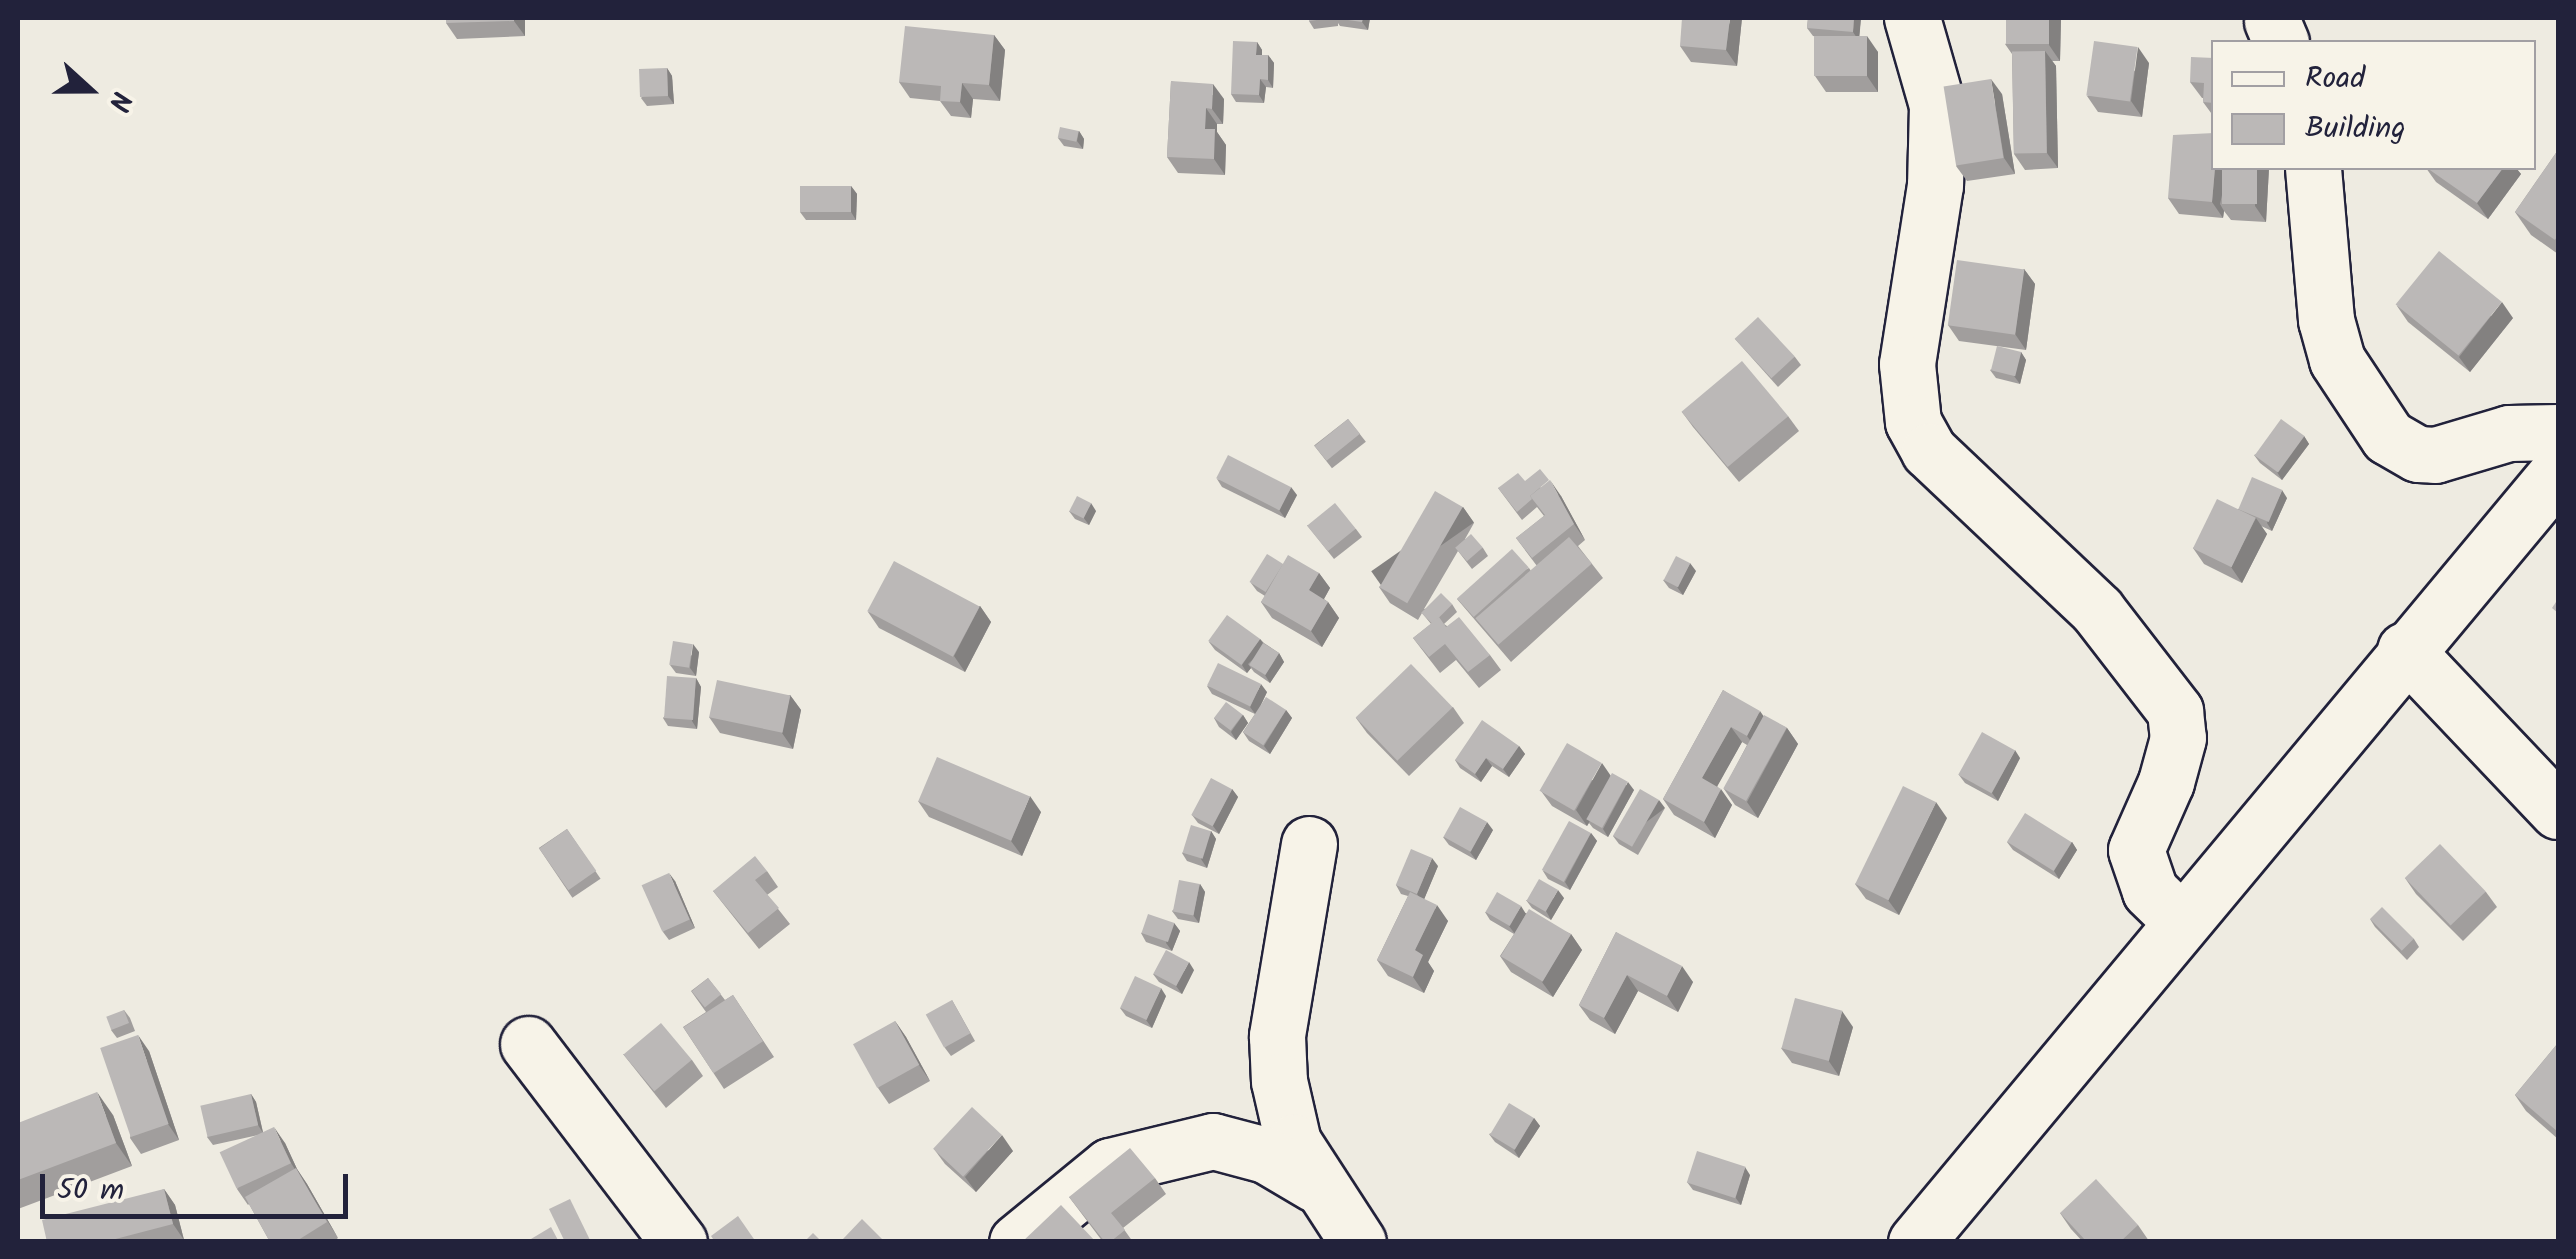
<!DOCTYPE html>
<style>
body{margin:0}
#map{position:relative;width:2576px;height:1259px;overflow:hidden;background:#eeebe1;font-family:Kalam,sans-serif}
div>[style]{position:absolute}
.roads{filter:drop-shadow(2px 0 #22223b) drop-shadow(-2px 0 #22223b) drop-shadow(0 2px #22223b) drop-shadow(0 -2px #22223b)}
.minor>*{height:55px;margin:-27.5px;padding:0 27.5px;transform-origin:27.5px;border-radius:27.5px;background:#f7f3e8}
.major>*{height:55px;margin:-27.5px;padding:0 27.5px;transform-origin:27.5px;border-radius:27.5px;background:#f7f3e8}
.wall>*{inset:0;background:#a19e9d;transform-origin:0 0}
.shaded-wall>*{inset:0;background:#838180;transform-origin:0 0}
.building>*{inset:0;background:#bbb8b7;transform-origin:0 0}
span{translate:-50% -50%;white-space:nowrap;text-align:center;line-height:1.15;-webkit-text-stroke:8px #f7f3e8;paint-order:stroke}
.frame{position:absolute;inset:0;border:20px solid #22223b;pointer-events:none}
.legend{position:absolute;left:2211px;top:40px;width:325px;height:130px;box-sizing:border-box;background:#f7f3e8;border:2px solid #a29fa3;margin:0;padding:12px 18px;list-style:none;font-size:30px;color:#22223b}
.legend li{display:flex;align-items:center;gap:20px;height:50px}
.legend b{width:50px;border:2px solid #a29fa3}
.north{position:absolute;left:40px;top:40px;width:100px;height:100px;-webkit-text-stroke:8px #f7f3e8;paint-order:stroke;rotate:111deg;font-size:28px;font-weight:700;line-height:40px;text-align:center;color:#22223b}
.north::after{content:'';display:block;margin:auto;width:35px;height:45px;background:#22223b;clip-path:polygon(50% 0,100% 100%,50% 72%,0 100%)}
.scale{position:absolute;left:40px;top:1174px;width:308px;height:45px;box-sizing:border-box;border:5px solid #22223b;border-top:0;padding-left:12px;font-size:30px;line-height:35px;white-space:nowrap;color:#22223b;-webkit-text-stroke:8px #f7f3e8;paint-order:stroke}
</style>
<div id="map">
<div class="roads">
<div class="minor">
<i style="left:1912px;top:18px;width:91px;rotate:74deg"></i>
<i style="left:1937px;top:105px;width:80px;rotate:91.4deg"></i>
<i style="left:1935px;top:185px;width:181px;rotate:98.9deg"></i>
<i style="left:1907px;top:364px;width:58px;rotate:84.1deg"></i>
<i style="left:1913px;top:422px;width:33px;rotate:61deg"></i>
<i style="left:1929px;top:451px;width:231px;rotate:43.4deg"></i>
<i style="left:2097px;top:610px;width:128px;rotate:52.3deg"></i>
<i style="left:2175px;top:711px;width:27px;rotate:84deg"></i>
<i style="left:2178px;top:738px;width:46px;rotate:105.3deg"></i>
<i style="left:2166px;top:782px;width:74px;rotate:113.8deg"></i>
<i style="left:2136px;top:850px;width:43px;rotate:71.1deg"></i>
<i style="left:2150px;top:891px;width:43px;rotate:44.1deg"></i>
<i style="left:2272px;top:21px;width:23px;rotate:67deg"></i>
<i style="left:2313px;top:168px;width:153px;rotate:85.1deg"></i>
<i style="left:2326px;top:320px;width:41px;rotate:74.6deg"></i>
<i style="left:2337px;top:360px;width:92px;rotate:56.5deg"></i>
<i style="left:2388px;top:437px;width:34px;rotate:30deg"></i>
<i style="left:2418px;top:454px;width:17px;rotate:3deg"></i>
<i style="left:2435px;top:455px;width:77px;rotate:-16.6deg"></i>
<i style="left:2509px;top:433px;width:49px;rotate:-1.2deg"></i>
<i style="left:2405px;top:650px;width:222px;rotate:46.5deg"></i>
<i style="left:1309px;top:844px;width:195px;rotate:99.5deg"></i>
<i style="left:1277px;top:1036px;width:45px;rotate:87.5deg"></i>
<i style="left:1279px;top:1081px;width:63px;rotate:77.1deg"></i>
<i style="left:1293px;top:1142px;width:119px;rotate:57deg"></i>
<i style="left:528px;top:1044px;width:249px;rotate:52.7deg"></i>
<i style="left:1017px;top:1242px;width:120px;rotate:-39.3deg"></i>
<i style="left:1110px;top:1166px;width:106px;rotate:-13.6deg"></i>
<i style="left:1213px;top:1141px;width:55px;rotate:14.8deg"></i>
<i style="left:1266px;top:1155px;width:57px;rotate:30.6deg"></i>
</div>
<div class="major">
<i style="left:1916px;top:1242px;width:1003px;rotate:-50.18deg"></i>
</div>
</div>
<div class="wall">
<i style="clip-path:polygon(446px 18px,525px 18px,525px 36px,457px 39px,446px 23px)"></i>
<i style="clip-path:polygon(1309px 18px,1370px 18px,1368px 30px,1340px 26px,1338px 23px,1338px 26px,1314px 29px,1309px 21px)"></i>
<i style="clip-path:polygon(1742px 18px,1737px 66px,1691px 62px,1680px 46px)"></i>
<i style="clip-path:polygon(1808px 18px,1861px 18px,1859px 36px,1878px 52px,1878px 92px,1826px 92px,1815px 76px,1819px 37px,1813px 36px,1807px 28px)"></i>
<i style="clip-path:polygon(2061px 18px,2060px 61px,2052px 61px,2056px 66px,2058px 168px,2025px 170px,2014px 154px,2012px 54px,2005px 44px)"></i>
<i style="clip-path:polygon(994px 35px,1005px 50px,1000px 101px,973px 99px,971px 118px,951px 116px,940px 101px,910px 98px,899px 82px)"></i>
<i style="clip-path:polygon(1257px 42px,1262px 50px,1262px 55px,1268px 55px,1274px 63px,1273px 88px,1266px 87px,1264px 103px,1236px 102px,1231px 94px)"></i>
<i style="clip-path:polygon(2214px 58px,2214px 117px,2203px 102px,2203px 98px,2202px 98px,2190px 82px)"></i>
<i style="clip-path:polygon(2149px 63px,2142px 117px,2098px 112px,2087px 96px)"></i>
<i style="clip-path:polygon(667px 68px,672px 76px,674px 104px,647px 106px,641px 98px)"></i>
<i style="clip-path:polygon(1171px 81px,1224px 99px,1223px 124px,1217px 124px,1217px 132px,1226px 145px,1225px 175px,1178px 173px,1167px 157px)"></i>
<i style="clip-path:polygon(2002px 94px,2015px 174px,1967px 181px,1956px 166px)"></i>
<i style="clip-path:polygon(1079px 131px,1084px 139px,1083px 149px,1064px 146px,1058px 138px)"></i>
<i style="clip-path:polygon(2558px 150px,2558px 254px,2531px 235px,2515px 212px)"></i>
<i style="clip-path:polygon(2214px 168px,2269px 168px,2266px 222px,2231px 220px,2224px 211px,2223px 218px,2179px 214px,2168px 198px)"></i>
<i style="clip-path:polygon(2426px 168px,2516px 168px,2521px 174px,2488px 219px,2436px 182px)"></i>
<i style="clip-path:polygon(851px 186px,857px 194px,856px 220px,806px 220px,800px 212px)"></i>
<i style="clip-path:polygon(2024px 269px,2035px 284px,2026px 350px,1959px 341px,1948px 325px)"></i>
<i style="clip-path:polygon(2397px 306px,2513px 318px,2470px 372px,2408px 322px)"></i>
<i style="clip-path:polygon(1735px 339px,1795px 357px,1801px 365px,1778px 387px)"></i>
<i style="clip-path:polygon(2021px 352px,2026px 360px,2020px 384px,1996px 378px,1990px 370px)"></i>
<i style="clip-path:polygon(1682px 412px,1788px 416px,1799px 431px,1739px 482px,1693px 427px)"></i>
<i style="left:1348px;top:419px;width:29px;height:43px;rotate:52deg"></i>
<i style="clip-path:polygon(2304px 436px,2309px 444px,2282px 480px,2260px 463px,2254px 455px)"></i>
<i style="clip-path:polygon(1217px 479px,1297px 495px,1285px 518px,1222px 487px)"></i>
<i style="clip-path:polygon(1525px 481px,1561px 496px,1585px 540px,1578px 546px,1603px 578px,1511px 662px,1457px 599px,1529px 568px,1531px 571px,1537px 566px,1516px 538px,1544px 516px,1537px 507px,1522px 520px,1498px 488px)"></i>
<i style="clip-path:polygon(2287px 498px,2272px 531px,2261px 526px,2267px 534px,2242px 583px,2204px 564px,2193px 548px,2238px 509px)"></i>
<i style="clip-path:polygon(1463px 507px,1474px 523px,1465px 539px,1483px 548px,1488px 556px,1472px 569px,1458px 551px,1424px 609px,1452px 604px,1457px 612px,1444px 624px,1490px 655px,1501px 670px,1479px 688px,1456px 660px,1440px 673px,1413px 638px,1431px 624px,1422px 613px,1418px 620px,1390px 603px,1379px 587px)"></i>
<i style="clip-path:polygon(1069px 511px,1096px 511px,1089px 525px,1075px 519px)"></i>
<i style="clip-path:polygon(1307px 525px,1356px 529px,1362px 537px,1334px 559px)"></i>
<i style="clip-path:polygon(1283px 564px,1319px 573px,1330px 588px,1324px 599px,1328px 602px,1339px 618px,1322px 647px,1272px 618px,1261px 602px,1265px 596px,1257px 591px,1251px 583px)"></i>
<i style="clip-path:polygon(1696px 571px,1683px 595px,1669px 588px,1663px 580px)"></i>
<i style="clip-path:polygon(980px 606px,991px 622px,965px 672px,879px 628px,868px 612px)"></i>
<i style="clip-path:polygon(1260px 639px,1264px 643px,1279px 653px,1284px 662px,1270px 683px,1254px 672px,1251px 668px,1247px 673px,1215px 650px,1209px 642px)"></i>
<i style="clip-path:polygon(699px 652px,696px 676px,676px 673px,670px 665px)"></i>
<i style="clip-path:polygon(696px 678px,701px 687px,697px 729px,668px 726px,663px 718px)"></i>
<i style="clip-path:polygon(1207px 686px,1267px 692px,1261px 705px,1286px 710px,1292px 718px,1270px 754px,1249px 741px,1243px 732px,1255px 714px,1212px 694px)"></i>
<i style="clip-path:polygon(1723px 690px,1763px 716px,1787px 728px,1798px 744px,1758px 818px,1735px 805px,1724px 789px,1747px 745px,1742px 742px,1717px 786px,1732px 805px,1715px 838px,1674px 815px,1663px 799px)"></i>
<i style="clip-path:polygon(790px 695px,801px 710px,793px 749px,720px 733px,709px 717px)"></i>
<i style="clip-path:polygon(1453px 707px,1464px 723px,1409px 776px,1367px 733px,1356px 718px)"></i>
<i style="clip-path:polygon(1243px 715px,1248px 723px,1236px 740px,1219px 727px,1214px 718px)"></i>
<i style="clip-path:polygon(1519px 746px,1525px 754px,1509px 777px,1492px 766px,1481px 782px,1460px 768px,1455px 760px)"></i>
<i style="clip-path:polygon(2020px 758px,1998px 801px,1965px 783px,1959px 775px)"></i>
<i style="clip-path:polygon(1611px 776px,1634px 790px,1608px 837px,1593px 828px,1589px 823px,1587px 826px,1552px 806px,1541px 791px)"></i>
<i style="clip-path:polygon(1232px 789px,1238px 797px,1219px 834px,1198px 823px,1192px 815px)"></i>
<i style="clip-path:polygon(918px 801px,1041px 812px,1022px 856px,929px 817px)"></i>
<i style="clip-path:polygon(1665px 808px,1638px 855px,1619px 844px,1613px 836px)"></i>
<i style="clip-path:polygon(1947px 818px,1899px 915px,1866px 899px,1855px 884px)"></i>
<i style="left:567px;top:829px;width:60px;height:34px;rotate:56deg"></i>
<i style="clip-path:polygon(1493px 830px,1476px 860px,1449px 845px,1443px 837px)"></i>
<i style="clip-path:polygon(1211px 831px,1216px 839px,1207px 868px,1187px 861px,1182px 853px)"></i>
<i style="clip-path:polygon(1591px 833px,1597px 841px,1570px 890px,1548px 879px,1543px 871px)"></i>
<i style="clip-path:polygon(2007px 842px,2072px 842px,2077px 850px,2059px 879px,2013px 850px)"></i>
<i style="clip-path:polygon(1438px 866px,1424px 899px,1448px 921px,1428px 962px,1434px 971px,1424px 993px,1388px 976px,1377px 960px,1408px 896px,1401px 894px,1396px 885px)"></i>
<i style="clip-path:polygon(767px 871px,778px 887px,767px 895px,790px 924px,759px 949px,713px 891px)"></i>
<i style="clip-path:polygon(2405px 878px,2486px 892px,2497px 907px,2463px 941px,2416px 894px)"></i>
<i style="clip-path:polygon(675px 881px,695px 928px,669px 940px,663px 932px)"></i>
<i style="clip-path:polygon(1200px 884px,1205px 892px,1199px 923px,1178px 919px,1172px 911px)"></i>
<i style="clip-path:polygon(1564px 898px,1551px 920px,1532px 908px,1526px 900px)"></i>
<i style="clip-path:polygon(1485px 912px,1526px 913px,1571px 934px,1582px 950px,1553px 997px,1511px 972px,1500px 956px,1514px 934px,1490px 920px)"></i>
<i style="clip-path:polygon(2370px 919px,2414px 939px,2419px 947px,2407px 960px,2375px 927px)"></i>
<i style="clip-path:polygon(1174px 923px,1180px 931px,1172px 951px,1146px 942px,1141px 933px)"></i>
<i style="clip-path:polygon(1616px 932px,1693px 982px,1678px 1012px,1638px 991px,1615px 1034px,1590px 1020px,1579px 1005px)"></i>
<i style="clip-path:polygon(1194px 970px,1182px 994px,1159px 982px,1153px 974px)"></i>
<i style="clip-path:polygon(708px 978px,725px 1000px,733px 995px,774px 1057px,724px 1089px,683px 1027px,706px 1012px,691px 991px)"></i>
<i style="clip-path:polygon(1166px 996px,1152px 1028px,1126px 1016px,1120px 1008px)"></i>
<i style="clip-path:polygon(952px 1000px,975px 1041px,951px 1056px,945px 1048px)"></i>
<i style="clip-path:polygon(124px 1010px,130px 1018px,135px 1031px,117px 1038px,111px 1030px)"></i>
<i style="clip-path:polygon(895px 1021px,906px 1037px,930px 1081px,889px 1104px,878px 1088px)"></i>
<i style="clip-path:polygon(1853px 1027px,1839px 1076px,1792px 1063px,1781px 1048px)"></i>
<i style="clip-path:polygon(2558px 1043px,2558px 1139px,2526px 1111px,2515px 1095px)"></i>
<i style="clip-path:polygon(149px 1051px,179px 1140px,141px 1154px,130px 1138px)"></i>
<i style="clip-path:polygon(623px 1054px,692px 1060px,703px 1076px,666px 1108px)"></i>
<i style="clip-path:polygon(251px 1094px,256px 1102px,263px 1132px,285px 1143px,297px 1169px,307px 1184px,338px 1238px,333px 1242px,270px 1242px,249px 1204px,248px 1205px,237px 1189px,258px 1135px,213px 1145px,207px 1137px)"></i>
<i style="clip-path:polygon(113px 1115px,132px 1166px,18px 1209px,18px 1123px)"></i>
<i style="clip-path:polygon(1534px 1118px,1540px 1126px,1519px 1158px,1495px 1142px,1489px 1134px)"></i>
<i style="clip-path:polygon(934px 1149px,1013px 1151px,976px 1192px,945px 1164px)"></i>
<i style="clip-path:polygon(1750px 1175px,1741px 1205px,1693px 1190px,1687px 1182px)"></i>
<i style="clip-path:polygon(1155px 1178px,1166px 1194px,1123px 1228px,1133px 1242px,1103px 1242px,1069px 1197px)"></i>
<i style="clip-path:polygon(164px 1189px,175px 1205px,184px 1240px,178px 1242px,47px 1242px)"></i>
<i style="clip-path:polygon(2060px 1213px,2138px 1225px,2149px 1241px,2083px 1242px,2071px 1229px)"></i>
</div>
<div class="shaded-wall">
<i style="clip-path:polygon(514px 18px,525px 18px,525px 36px,514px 21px)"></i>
<i style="clip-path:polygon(1363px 18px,1370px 18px,1368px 30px,1362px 22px)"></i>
<i style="clip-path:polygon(1730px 18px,1742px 18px,1737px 66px,1726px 50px)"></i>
<i style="clip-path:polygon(1854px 18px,1861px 18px,1859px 41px,1853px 32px)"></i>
<i style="clip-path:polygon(2049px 18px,2061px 18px,2060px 61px,2049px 45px)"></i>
<i style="clip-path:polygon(994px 35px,1005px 50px,1000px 101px,989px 85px)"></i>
<i style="clip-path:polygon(1867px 36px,1878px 52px,1878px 92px,1867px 76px)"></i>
<i style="clip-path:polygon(1257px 42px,1262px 50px,1262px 63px,1256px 55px)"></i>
<i style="clip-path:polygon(2138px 47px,2149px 63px,2142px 117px,2131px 101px)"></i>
<i style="clip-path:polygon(2045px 51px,2056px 66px,2058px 168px,2047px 153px)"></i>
<i style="clip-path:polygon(1268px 55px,1274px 63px,1273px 88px,1268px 80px)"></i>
<i style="clip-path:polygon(667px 68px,672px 76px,674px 104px,668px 96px)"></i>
<i style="clip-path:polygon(1260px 79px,1266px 87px,1264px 103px,1259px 95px)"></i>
<i style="clip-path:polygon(1991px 79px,2002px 94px,2015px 174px,2004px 158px)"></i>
<i style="clip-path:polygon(962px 83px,973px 99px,971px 118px,960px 102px)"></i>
<i style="clip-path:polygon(1213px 84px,1224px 99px,1223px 124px,1212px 109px)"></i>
<i style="clip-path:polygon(1206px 108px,1217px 124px,1217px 132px,1226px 145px,1225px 175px,1214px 159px,1205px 129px)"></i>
<i style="clip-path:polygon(1079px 131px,1084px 139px,1083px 149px,1077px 141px)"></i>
<i style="clip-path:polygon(2215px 168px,2228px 168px,2220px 204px,2224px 211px,2223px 218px,2212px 202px)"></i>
<i style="clip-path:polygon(2257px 168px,2269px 168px,2266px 222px,2255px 206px)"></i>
<i style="clip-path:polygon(2503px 168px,2516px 168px,2521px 174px,2488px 219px,2477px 203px)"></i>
<i style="clip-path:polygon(851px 186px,857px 194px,856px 220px,851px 212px)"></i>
<i style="clip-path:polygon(2024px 269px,2035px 284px,2026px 350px,2015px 334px)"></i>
<i style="clip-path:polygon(2502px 302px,2513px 318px,2470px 372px,2459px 357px)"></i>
<i style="clip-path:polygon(2021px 352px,2026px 360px,2020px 384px,2014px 376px)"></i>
<i style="clip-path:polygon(2304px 436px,2309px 444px,2282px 480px,2277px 472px)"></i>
<i style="clip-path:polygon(1550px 480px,1561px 496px,1585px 540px,1574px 524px)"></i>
<i style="clip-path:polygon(1291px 487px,1297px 495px,1285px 518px,1279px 510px)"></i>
<i style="clip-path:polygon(2282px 490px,2287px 498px,2272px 531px,2267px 523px)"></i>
<i style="clip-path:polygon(1091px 503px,1096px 511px,1089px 525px,1083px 517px)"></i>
<i style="left:1463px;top:507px;width:19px;height:112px;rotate:55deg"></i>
<i style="clip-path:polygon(2256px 518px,2267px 534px,2242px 583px,2231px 567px)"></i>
<i style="clip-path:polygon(1690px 563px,1696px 571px,1683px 595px,1677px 587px)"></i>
<i style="clip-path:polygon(1319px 573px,1330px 588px,1320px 606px,1309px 590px)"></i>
<i style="clip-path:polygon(1328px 602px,1339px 618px,1322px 647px,1311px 631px)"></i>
<i style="clip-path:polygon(980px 606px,991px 622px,965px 672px,954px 656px)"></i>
<i style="clip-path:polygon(1260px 639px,1266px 647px,1248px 664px,1251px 668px,1247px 673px,1242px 665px)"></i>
<i style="clip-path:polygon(693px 644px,699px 652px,696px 676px,690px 668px)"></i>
<i style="clip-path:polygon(1279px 653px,1284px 662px,1270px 683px,1265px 675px)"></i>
<i style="clip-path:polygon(696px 678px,701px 687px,697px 729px,692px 721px)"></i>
<i style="clip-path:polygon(1261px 684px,1267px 692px,1256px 715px,1250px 707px)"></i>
<i style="clip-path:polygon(790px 695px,801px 710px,793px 749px,782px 733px)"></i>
<i style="clip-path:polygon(1286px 710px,1292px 718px,1270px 754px,1264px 746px)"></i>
<i style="clip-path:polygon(1760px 711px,1771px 727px,1758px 751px,1747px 736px)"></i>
<i style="clip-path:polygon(1243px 715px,1248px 723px,1236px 740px,1231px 732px)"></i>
<i style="clip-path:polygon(1731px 727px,1742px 742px,1713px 794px,1702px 778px)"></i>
<i style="clip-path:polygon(1787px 728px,1798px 744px,1758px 818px,1747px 802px)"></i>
<i style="clip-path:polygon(1519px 746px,1525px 754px,1509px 777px,1503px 769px)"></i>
<i style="clip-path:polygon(2015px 750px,2020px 758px,1998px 801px,1992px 793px)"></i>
<i style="clip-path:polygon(1486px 758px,1492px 766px,1481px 782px,1475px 774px)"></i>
<i style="clip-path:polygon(1602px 763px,1613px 779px,1587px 826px,1576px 810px)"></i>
<i style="clip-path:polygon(1628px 782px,1634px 790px,1608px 837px,1603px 829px)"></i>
<i style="clip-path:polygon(1232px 789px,1238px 797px,1219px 834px,1213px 826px)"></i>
<i style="clip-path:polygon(1721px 789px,1732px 805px,1715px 838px,1704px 822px)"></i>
<i style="clip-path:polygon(1030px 796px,1041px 812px,1022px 856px,1011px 841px)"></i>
<i style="left:1659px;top:800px;width:10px;height:54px;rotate:53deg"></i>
<i style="clip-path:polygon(1936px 802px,1947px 818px,1899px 915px,1888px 900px)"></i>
<i style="clip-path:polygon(1487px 822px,1493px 830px,1476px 860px,1470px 852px)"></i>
<i style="clip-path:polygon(1211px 831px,1216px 839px,1207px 868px,1201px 859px)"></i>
<i style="clip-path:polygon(1591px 833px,1597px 841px,1570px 890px,1565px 882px)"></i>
<i style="clip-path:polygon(2072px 842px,2077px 850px,2059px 879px,2054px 871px)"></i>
<i style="clip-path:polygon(1432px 858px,1438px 866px,1423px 902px,1417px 894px)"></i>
<i style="clip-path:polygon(669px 873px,675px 881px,695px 928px,690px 920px)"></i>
<i style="clip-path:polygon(1200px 884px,1205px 892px,1199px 923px,1193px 915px)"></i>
<i style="clip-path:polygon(1558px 890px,1564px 898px,1551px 920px,1546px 911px)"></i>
<i style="clip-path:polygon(1437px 905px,1448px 921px,1428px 962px,1434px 971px,1424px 993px,1413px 977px,1415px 950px)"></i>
<i style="clip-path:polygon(1521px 906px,1526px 914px,1515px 934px,1509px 926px)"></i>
<i style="clip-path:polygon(1174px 923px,1180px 931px,1172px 951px,1166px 943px)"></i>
<i style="clip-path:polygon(1571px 934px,1582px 950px,1553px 997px,1542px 982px)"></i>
<i style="clip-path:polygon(1189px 962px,1194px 970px,1182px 994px,1176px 986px)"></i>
<i style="clip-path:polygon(1682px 966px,1693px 982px,1678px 1012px,1667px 996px)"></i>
<i style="clip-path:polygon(1627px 975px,1638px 991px,1615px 1034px,1604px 1018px)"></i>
<i style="clip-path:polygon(1161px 988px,1166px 996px,1152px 1028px,1146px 1020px)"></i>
<i style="clip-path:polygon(1842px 1011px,1853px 1027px,1839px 1076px,1828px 1060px)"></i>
<i style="clip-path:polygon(895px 1021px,906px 1037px,930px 1081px,919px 1065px)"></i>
<i style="clip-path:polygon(138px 1035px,149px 1051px,179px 1140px,168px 1124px)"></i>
<i style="clip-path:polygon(97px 1092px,113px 1115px,132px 1166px,116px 1143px)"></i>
<i style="clip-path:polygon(251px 1094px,256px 1102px,263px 1133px,258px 1125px)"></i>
<i style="clip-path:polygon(1534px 1118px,1540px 1126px,1519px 1158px,1514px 1150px)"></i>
<i style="clip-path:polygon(274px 1127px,285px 1143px,297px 1169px,307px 1184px,338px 1238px,291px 1163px)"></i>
<i style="clip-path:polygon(1002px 1135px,1013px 1151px,976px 1192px,965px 1177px)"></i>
<i style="clip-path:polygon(1745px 1167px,1750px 1175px,1741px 1205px,1735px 1197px)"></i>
<i style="clip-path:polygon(164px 1189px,175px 1205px,184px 1240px,173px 1224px)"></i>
</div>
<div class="building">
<i style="clip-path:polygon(446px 18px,514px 18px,514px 21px,446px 23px)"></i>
<i style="clip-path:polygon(1309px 18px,1332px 18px,1309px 21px)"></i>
<i style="clip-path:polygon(1334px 18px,1363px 18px,1362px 22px)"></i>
<i style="clip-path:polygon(1682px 18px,1730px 18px,1726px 50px,1680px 46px)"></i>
<i style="clip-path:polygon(1808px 18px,1854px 18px,1853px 32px,1807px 28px)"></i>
<i style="left:2006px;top:18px;width:43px;height:26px"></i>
<i style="clip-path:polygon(905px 26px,994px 35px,989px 85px,962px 83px,960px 102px,940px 101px,941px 86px,899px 82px)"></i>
<i style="left:1867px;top:36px;width:40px;height:53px;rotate:90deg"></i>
<i style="clip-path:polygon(1233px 41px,1257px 42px,1256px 55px,1268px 55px,1268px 80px,1260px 79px,1259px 95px,1231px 94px)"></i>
<i style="left:2094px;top:41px;width:44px;height:55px;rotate:8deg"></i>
<i style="left:2045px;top:51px;width:102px;height:33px;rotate:89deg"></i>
<i style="clip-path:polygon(2191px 57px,2214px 58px,2214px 103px,2203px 102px,2204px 83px,2190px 82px)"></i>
<i style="left:667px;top:68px;width:28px;height:28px;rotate:88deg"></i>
<i style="left:1991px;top:79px;width:80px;height:48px;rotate:81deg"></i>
<i style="clip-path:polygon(1171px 81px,1213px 84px,1212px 109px,1206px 108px,1205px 129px,1215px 129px,1214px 159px,1167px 157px)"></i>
<i style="left:1060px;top:127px;width:19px;height:11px;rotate:12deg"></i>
<i style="clip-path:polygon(2214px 133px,2214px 168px,2215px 168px,2212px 202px,2168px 198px,2173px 135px)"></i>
<i style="clip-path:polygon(2558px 150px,2558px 235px,2555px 240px,2515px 212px)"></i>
<i style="left:2222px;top:168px;width:35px;height:36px"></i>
<i style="clip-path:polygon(2427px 168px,2503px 168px,2477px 203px)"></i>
<i style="left:800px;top:186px;width:51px;height:26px"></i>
<i style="left:2439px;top:251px;width:81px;height:69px;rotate:39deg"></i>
<i style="left:1957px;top:260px;width:68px;height:66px;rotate:8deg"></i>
<i style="left:1758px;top:317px;width:54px;height:32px;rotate:47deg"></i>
<i style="left:1997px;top:346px;width:25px;height:25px;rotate:14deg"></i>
<i style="left:1742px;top:361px;width:72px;height:79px;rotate:50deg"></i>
<i style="left:1348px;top:419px;width:19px;height:43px;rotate:51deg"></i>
<i style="left:2281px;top:419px;width:29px;height:45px;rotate:36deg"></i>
<i style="left:1228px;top:455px;width:71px;height:26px;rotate:27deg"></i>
<i style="clip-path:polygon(1540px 469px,1549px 480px,1530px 496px,1532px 499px,1517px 512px,1498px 488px,1518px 473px,1525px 481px)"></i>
<i style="left:2252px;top:477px;width:33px;height:35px;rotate:23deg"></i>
<i style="clip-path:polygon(1550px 480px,1574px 524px,1532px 558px,1516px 538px,1545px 515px,1530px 496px)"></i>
<i style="left:1435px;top:491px;width:32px;height:111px;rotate:30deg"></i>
<i style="left:1077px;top:496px;width:16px;height:17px;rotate:27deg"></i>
<i style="left:2217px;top:499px;width:43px;height:55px;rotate:26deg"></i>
<i style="left:1335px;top:503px;width:33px;height:36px;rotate:51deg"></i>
<i style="left:1471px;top:534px;width:18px;height:21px;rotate:49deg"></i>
<i style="left:1569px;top:537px;width:35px;height:124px;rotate:49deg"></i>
<i style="left:1512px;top:549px;width:25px;height:74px;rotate:48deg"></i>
<i style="left:1267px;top:554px;width:19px;height:33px;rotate:32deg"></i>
<i style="clip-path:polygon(1288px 555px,1319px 573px,1309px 590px,1328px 602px,1311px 631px,1261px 602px)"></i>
<i style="left:1676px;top:556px;width:16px;height:27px;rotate:27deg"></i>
<i style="left:894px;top:561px;width:97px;height:57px;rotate:28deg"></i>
<i style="left:1441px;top:593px;width:16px;height:28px;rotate:45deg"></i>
<i style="clip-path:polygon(2558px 599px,2558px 613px,2552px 608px)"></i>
<i style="left:1227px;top:615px;width:41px;height:32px;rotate:36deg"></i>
<i style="clip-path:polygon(1439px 617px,1446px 627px,1459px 617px,1490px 655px,1468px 672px,1445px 644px,1429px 657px,1413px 638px)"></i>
<i style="left:673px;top:641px;width:20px;height:24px;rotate:9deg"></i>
<i style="left:1263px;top:643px;width:19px;height:26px;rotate:32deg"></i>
<i style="left:1218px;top:663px;width:48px;height:25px;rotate:26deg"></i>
<i style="left:1411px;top:664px;width:60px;height:77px;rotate:46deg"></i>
<i style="left:667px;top:676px;width:29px;height:42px;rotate:4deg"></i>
<i style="left:717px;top:680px;width:75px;height:38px;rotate:12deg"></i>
<i style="clip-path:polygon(1723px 690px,1760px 711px,1747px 736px,1731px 727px,1702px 778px,1721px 789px,1704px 822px,1663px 799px)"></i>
<i style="left:1266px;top:697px;width:24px;height:42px;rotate:33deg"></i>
<i style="left:1226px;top:702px;width:21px;height:20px;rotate:37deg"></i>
<i style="left:1764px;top:715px;width:26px;height:84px;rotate:29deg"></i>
<i style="clip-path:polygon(1482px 720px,1519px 746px,1503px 769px,1486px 758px,1475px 774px,1455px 760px)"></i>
<i style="left:1982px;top:732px;width:38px;height:49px;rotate:29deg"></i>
<i style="left:1567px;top:743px;width:40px;height:55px;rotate:30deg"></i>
<i style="left:937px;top:757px;width:101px;height:48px;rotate:23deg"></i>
<i style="left:1612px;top:773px;width:18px;height:53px;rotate:29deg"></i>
<i style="left:1211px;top:778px;width:24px;height:42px;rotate:28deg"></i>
<i style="left:1903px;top:786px;width:37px;height:109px;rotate:26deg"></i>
<i style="left:1640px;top:789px;width:22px;height:54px;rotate:30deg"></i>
<i style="left:1460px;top:807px;width:31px;height:34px;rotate:29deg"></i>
<i style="left:2025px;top:813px;width:55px;height:34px;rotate:32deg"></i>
<i style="left:1569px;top:821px;width:25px;height:56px;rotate:29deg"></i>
<i style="left:1191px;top:825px;width:21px;height:29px;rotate:17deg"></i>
<i style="left:567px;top:829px;width:51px;height:34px;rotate:55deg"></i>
<i style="left:2440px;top:844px;width:66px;height:49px;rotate:46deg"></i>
<i style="left:1411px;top:849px;width:23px;height:39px;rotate:23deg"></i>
<i style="clip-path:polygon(755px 856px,767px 871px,755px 880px,779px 908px,748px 933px,713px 891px)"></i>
<i style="left:669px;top:873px;width:51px;height:30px;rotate:66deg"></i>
<i style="left:1539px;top:879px;width:22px;height:25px;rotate:30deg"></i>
<i style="left:1179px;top:880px;width:21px;height:32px;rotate:11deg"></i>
<i style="clip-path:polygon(1410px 892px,1437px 905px,1415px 950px,1423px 955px,1413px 977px,1377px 960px)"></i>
<i style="left:1497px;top:892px;width:28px;height:23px;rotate:30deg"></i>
<i style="left:2382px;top:907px;width:45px;height:17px;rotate:45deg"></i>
<i style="left:1529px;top:909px;width:49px;height:55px;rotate:31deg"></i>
<i style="left:1148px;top:914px;width:28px;height:20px;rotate:19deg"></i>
<i style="clip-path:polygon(1616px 932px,1682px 966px,1667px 996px,1627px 975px,1604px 1018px,1579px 1005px)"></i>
<i style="left:1166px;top:950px;width:26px;height:27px;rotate:28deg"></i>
<i style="left:1135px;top:976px;width:29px;height:35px;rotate:25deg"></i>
<i style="left:708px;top:978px;width:21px;height:21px;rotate:51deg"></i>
<i style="left:733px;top:995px;width:55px;height:59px;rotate:57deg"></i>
<i style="left:1795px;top:998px;width:49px;height:52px;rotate:15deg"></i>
<i style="left:952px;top:1000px;width:38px;height:30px;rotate:61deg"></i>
<i style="left:124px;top:1010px;width:14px;height:19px;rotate:69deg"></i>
<i style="left:895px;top:1021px;width:50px;height:48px;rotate:61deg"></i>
<i style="left:661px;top:1023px;width:48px;height:49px;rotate:50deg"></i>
<i style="left:138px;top:1035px;width:94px;height:40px;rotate:71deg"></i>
<i style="clip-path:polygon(2558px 1043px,2558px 1132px,2515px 1095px)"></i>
<i style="clip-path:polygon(97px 1092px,116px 1143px,18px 1180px,18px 1123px)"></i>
<i style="left:251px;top:1094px;width:32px;height:52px;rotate:77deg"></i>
<i style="left:1509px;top:1103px;width:29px;height:37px;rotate:31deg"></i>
<i style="left:972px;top:1107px;width:41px;height:57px;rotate:43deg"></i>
<i style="left:274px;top:1127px;width:40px;height:60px;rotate:65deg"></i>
<i style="clip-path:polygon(1130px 1148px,1155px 1178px,1111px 1213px,1125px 1230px,1110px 1242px,1105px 1242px,1069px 1197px)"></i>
<i style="left:1697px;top:1151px;width:51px;height:33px;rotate:18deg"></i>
<i style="clip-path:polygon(296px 1168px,327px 1222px,295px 1242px,270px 1242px,245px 1197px)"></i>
<i style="clip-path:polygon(2096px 1179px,2138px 1225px,2120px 1242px,2087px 1242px,2060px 1213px)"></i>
<i style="clip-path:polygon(164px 1189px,173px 1224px,104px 1242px,47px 1242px,42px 1220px)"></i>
<i style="clip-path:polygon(570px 1199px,590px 1240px,588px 1242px,565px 1242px,549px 1209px)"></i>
<i style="clip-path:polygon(1061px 1205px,1096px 1242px,1022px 1242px)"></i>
<i style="clip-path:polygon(738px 1216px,756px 1242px,715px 1242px,711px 1236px)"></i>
<i style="clip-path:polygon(862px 1219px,885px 1242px,846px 1242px,843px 1239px)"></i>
<i style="clip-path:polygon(551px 1227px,559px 1242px,526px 1242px)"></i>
<i style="clip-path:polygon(813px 1233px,822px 1242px,804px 1242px)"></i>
</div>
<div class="frame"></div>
<ul class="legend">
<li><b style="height:12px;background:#f7f3e8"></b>Road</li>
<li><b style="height:28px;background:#bbb8b7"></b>Building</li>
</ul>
<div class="north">N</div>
<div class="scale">50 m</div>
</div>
